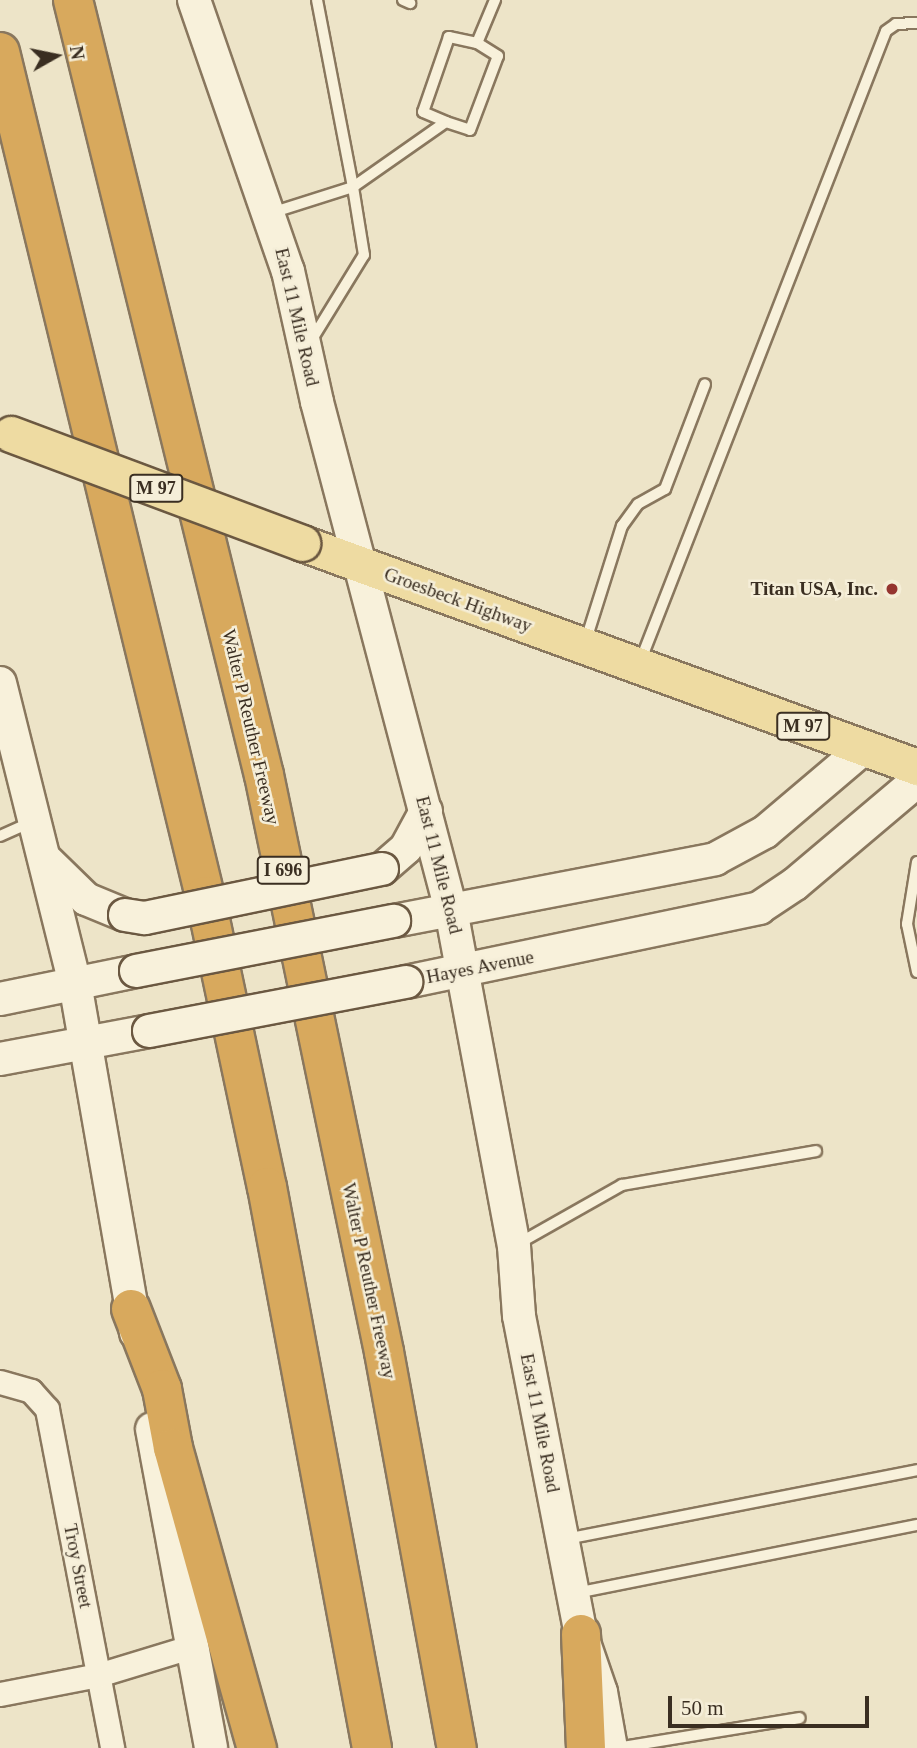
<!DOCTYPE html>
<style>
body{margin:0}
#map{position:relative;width:917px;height:1748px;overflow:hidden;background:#ede4c8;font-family:Georgia,serif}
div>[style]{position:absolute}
.roads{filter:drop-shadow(2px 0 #89775e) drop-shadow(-2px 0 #89775e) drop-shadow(0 2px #89775e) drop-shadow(0 -2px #89775e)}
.lane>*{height:10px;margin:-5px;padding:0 5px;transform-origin:5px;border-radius:5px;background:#f8f1db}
.street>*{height:23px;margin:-11.5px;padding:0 11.5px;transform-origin:11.5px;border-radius:11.5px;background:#f8f1db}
.secondary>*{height:32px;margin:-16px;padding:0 16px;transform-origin:16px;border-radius:16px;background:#f8f1db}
.primary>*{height:35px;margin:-17.5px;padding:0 17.5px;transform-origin:17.5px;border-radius:17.5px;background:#eedba2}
.highway>*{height:38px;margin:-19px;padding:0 19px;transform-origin:19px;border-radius:19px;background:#d8a95d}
.bridges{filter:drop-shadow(2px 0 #6b5841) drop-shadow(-2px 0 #6b5841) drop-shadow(0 2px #6b5841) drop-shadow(0 -2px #6b5841)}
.secondary-bridge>*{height:32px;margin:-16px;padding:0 16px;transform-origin:16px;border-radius:16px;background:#f8f1db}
.primary-bridge>*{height:35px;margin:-17.5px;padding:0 17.5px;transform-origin:17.5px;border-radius:17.5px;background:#eedba2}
.dots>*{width:19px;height:19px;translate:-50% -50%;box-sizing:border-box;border:4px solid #f5eed8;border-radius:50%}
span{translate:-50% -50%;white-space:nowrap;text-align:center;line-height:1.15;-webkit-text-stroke:5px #f5eed8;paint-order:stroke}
.shield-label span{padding:2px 5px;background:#f5eed8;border:2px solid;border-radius:5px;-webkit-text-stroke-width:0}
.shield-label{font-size:18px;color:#3a2e21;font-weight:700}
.street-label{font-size:19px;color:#3a2e21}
.poi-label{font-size:19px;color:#3a2e21;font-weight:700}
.right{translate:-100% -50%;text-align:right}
.north{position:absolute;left:21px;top:21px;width:70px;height:70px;-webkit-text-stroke:5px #f5eed8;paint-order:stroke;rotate:81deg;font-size:19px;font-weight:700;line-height:28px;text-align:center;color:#3a2e21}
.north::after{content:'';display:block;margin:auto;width:24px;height:32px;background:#3a2e21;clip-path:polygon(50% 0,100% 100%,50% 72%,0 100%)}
.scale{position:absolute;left:668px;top:1696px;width:201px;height:32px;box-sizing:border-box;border:4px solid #3a2e21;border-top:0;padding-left:9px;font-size:21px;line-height:24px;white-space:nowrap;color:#3a2e21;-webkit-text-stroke:5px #f5eed8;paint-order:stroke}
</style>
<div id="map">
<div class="roads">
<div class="lane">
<i style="left:403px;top:0;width:8px;rotate:23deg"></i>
<i style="left:477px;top:43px;width:47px;rotate:-67.3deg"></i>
<i style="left:271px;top:213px;width:86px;rotate:-17.6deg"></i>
<i style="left:353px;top:187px;width:190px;rotate:-100.9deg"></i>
<i style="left:311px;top:341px;width:101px;rotate:-58.4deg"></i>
<i style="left:364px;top:255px;width:69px;rotate:-99.2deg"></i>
<i style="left:353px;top:187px;width:113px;rotate:-35deg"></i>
<i style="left:446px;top:122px;width:25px;rotate:18deg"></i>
<i style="left:470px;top:130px;width:79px;rotate:-69.3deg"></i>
<i style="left:498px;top:56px;width:25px;rotate:-148deg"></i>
<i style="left:477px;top:43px;width:29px;rotate:-168deg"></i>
<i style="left:449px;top:37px;width:79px;rotate:109.1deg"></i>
<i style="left:423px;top:112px;width:25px;rotate:23deg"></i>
<i style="left:585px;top:643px;width:123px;rotate:-72.5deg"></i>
<i style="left:622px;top:526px;width:27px;rotate:-54deg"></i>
<i style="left:638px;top:504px;width:31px;rotate:-29deg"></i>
<i style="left:665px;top:489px;width:112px;rotate:-69.1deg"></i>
<i style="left:640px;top:662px;width:677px;rotate:-68.7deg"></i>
<i style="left:886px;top:31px;width:12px;rotate:-35deg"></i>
<i style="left:896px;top:24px;width:21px;rotate:-3deg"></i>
<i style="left:0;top:836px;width:35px;rotate:-24deg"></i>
<i style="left:917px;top:862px;width:63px;rotate:99.2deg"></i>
<i style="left:907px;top:924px;width:49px;rotate:78.2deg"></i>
<i style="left:516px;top:1245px;width:122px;rotate:-29.5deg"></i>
<i style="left:622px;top:1185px;width:197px;rotate:-9.9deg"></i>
<i style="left:566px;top:1539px;width:358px;rotate:-11.1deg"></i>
<i style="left:576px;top:1593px;width:348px;rotate:-11.3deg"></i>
<i style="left:617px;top:1748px;width:185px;rotate:-9.3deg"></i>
</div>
<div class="street">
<i style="left:0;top:1382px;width:32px;rotate:16deg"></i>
<i style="left:31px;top:1391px;width:24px;rotate:48deg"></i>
<i style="left:47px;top:1409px;width:345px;rotate:79.1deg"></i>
<i style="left:0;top:1694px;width:100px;rotate:-11deg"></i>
<i style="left:98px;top:1675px;width:96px;rotate:-16.9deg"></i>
</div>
<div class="secondary">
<i style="left:194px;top:0;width:287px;rotate:70.9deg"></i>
<i style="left:288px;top:271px;width:134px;rotate:77.5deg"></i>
<i style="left:317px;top:402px;width:525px;rotate:75.22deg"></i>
<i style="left:451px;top:910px;width:342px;rotate:79.4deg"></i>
<i style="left:514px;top:1246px;width:70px;rotate:85.9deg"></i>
<i style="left:519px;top:1316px;width:324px;rotate:79deg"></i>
<i style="left:581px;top:1634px;width:61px;rotate:71deg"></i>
<i style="left:601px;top:1692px;width:57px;rotate:79.9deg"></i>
<i style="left:0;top:683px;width:309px;rotate:76deg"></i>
<i style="left:75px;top:983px;width:355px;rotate:80.1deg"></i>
<i style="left:45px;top:859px;width:57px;rotate:44.3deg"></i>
<i style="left:86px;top:899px;width:42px;rotate:22.3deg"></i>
<i style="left:382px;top:869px;width:32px;rotate:-41deg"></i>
<i style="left:406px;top:848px;width:42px;rotate:-61.6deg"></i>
<i style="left:394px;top:921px;width:327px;rotate:-10.9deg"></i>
<i style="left:715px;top:859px;width:57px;rotate:-28.4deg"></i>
<i style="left:765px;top:832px;width:130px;rotate:-40.3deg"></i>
<i style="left:406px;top:982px;width:361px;rotate:-11.8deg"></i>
<i style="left:759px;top:908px;width:43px;rotate:-33.7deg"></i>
<i style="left:795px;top:884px;width:160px;rotate:-40.2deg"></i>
<i style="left:0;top:999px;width:139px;rotate:-11.6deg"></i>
<i style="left:0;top:1059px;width:152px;rotate:-10.6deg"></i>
<i style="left:152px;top:1429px;width:324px;rotate:79.5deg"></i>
</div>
<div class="primary">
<i style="left:302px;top:543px;width:655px;rotate:20.01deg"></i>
</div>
<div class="highway">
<i style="left:73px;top:0;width:798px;rotate:76.16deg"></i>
<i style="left:264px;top:775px;width:589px;rotate:78.25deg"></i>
<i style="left:384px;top:1352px;width:403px;rotate:79.6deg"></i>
<i style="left:0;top:52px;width:869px;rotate:76.35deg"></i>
<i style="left:205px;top:896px;width:298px;rotate:78deg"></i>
<i style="left:267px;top:1187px;width:571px;rotate:79.4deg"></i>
<i style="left:131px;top:1309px;width:86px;rotate:68.8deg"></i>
<i style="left:162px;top:1389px;width:60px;rotate:79.4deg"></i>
<i style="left:173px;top:1448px;width:312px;rotate:74.4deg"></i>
<i style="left:581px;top:1634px;width:114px;rotate:87.5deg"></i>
</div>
</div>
<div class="bridges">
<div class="secondary-bridge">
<i style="left:125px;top:915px;width:20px;rotate:9deg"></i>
<i style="left:145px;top:918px;width:242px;rotate:-11.7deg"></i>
<i style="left:136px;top:971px;width:263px;rotate:-11deg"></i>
<i style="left:149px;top:1031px;width:262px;rotate:-10.8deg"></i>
</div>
<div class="primary-bridge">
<i style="left:11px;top:434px;width:311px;rotate:20.5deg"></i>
</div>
</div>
<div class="dots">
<i style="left:892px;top:589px;background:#953530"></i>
</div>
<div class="shield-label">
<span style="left:156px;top:488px">M 97</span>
<span style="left:803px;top:726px">M 97</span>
<span style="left:283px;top:870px">I 696</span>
</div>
<div class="street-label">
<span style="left:297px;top:317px;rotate:77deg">East 11 Mile Road</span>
<span style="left:458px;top:600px;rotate:20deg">Groesbeck Highway</span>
<span style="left:251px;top:727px;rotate:77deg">Walter P Reuther Freeway</span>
<span style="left:439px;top:865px;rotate:76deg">East 11 Mile Road</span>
<span style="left:480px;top:967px;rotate:-11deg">Hayes Avenue</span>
<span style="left:369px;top:1281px;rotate:78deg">Walter P Reuther Freeway</span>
<span style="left:540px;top:1423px;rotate:79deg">East 11 Mile Road</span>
<span style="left:78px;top:1566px;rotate:79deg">Troy Street</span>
</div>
<div class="poi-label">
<span class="right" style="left:878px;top:589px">Titan USA, Inc.</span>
</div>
<div class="north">N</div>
<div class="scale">50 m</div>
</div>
